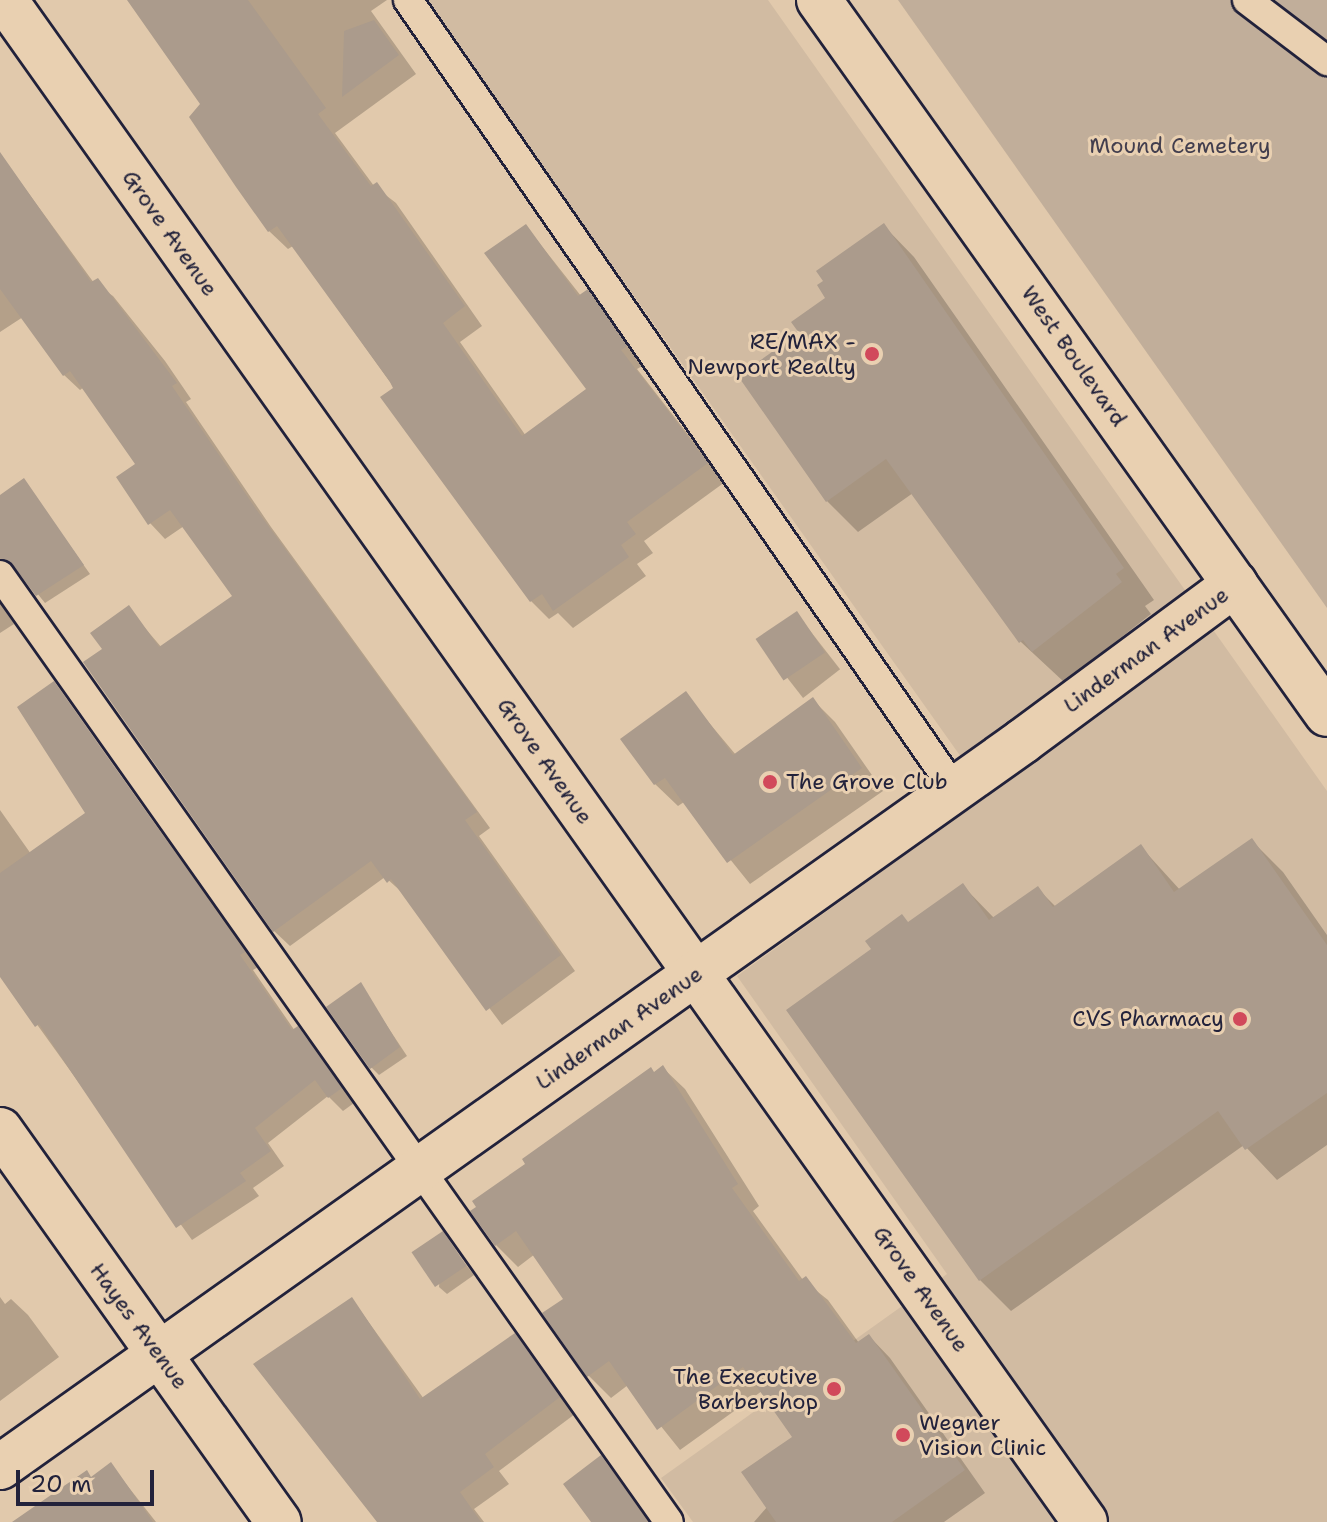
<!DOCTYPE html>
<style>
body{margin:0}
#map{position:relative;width:1327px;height:1522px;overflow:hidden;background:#e1c9ac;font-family:"Shantell Sans",sans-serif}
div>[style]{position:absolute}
.built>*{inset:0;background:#d1bba2}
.green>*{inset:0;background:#c1ae9a}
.shadow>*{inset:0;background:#0003;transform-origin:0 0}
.building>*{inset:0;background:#ab9b8c;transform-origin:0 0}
.roads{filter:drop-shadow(2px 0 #22223b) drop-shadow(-2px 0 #22223b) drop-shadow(0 2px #22223b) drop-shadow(0 -2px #22223b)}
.service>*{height:28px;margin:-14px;padding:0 14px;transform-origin:14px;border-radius:14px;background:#e9d0b1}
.minor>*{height:44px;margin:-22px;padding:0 22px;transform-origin:22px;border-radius:22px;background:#e9d0b1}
.tertiary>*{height:44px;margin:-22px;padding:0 22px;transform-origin:22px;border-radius:22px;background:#e9d0b1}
.dots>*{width:22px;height:22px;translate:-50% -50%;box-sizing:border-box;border:4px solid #e9d0b1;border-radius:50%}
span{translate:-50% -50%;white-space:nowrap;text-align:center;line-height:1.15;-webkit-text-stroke:6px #e9d0b1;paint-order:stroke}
.park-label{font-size:22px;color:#423e4e}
.street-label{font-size:22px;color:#22223b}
.poi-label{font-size:22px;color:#22223b}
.right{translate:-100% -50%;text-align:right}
.left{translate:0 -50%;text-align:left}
.scale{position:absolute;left:16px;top:1470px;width:138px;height:36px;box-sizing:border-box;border:4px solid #22223b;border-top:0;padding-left:10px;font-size:24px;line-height:28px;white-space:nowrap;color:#22223b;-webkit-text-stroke:6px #e9d0b1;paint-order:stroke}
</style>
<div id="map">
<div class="built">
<i style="clip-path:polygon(424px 0,768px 0,1327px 791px,1327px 1522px,693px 1522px,661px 1478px,947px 1274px,737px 976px,988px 795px)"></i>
</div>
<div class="green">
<i style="clip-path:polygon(898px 0,1327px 0,1327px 608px)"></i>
</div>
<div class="shadow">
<i style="clip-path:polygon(129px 0,387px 0,371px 11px,416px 74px,335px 133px,374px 186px,396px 203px,482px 326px,460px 342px,526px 436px,589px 389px,526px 226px,581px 296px,587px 292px,606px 310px,644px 365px,637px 369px,725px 482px,644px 541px,653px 553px,637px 564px,646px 576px,573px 628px,558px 613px,549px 619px,531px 601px,395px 389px,293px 246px,288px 249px,269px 231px,237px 186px,203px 104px)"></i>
<i style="clip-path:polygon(0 154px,94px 283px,113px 296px,165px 361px,191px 399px,186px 402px,271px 527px,490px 828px,479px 836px,575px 971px,502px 1025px,405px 895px,385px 877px,290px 946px,274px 931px,105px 650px,128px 608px,162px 648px,234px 597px,184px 526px,165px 539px,150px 523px,138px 465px,84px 387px,80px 390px,64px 375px,23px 317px,0 332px)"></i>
<i style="clip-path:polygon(884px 226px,914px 257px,1154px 600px,1145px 606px,1151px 614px,1064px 682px,1021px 642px,913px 493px,858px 532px,827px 501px,802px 333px)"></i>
<i style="clip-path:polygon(24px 481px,90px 574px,45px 603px,16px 567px,0 568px,0 497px)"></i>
<i style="clip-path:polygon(0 602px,14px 624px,0 633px)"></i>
<i style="left:797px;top:614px;width:70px;height:47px;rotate:52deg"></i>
<i style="clip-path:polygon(54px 684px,258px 967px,253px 970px,295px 1031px,312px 1043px,354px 1103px,343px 1111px,328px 1096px,268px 1143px,284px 1166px,253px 1188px,259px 1196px,192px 1240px,0 973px,0 810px,31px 854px,88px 814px)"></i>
<i style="clip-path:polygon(685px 694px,736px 755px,813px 700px,835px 722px,883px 791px,750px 884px,684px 802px,678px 806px,655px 784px,623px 739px)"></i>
<i style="clip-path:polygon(1252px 841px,1283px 872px,1327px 935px,1327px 1145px,1277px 1180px,1244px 1145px,1011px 1311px,980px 1280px,909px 924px,963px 886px,995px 919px,1038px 889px,1056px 907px,1141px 847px,1181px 891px)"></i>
<i style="clip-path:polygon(360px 985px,407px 1056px,379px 1075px,371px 1067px)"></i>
<i style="clip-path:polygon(663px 1068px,685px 1089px,759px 1206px,753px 1211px,803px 1280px,828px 1300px,859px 1343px,869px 1336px,890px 1358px,985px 1493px,944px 1522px,754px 1522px,768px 1506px,794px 1437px,762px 1391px,680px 1450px,628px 1385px,611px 1398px,589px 1376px,545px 1314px,566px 1299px,535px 1254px,518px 1267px,496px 1245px)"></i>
<i style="clip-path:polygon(442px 1234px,474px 1275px,447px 1294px,439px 1287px)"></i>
<i style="clip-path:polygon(0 1297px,5px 1304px,11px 1299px,28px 1315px,59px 1357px,0 1401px)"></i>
<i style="clip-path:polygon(352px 1299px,424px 1399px,514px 1336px,575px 1414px,499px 1471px,509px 1484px,474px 1509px,484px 1522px,378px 1522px)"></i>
<i style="clip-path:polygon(600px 1458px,611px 1469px,649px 1522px,593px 1522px)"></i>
<i style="clip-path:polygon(111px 1465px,156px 1522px,46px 1522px,92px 1479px)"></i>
</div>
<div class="building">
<i style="clip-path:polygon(127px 0,248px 0,326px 108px,318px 114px,371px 186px,377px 182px,465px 306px,443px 323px,522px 436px,586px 389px,484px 253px,526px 224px,578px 296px,588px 289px,627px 346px,621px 350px,708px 463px,627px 522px,636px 534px,621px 545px,629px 557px,553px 611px,542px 594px,530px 602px,380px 397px,393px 388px,390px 382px,277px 226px,268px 232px,236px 187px,189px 117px,200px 104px)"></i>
<i style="clip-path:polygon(374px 20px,399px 55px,342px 97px,344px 31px)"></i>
<i style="clip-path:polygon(0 152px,91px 282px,98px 278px,177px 383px,172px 386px,256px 509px,477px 812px,465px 820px,561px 955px,486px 1011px,391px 879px,387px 883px,371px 861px,273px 932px,83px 662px,102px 649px,90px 633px,129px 605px,159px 647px,232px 596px,170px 510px,148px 525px,116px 477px,135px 464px,70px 371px,63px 376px,0 289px)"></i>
<i style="clip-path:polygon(884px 223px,1124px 568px,1116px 574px,1122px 582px,1032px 652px,1023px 640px,1019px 643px,886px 459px,826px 502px,738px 376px,799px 333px,791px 322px,825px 298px,817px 285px,823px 281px,816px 271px)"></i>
<i style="clip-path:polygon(24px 478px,84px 565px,36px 596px,13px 565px,0 558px,0 495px)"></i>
<i style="left:797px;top:611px;width:50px;height:50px;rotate:56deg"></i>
<i style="clip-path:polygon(54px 681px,245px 952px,240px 955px,292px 1030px,298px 1026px,342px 1088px,328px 1098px,315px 1080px,255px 1128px,271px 1151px,240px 1173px,246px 1181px,176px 1228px,39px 1024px,35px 1027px,0 977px,0 873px,85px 813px,17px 707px)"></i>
<i style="clip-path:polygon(686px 691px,733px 755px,813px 697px,862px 768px,727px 863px,665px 778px,654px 785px,620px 739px)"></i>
<i style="clip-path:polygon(1252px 838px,1327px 945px,1327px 1093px,1245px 1150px,1218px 1111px,979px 1281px,786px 1010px,871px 949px,865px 941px,902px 914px,908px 922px,963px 883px,989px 920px,1038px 886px,1053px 907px,1141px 844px,1174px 892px)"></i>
<i style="clip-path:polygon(361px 982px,400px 1047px,370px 1069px,326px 1007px)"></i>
<i style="clip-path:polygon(663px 1065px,738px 1184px,732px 1188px,799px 1281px,806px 1276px,856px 1343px,869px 1334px,965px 1470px,892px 1522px,776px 1522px,741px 1472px,792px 1437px,743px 1367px,657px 1430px,609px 1361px,587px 1377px,542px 1313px,563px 1299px,516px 1231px,495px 1246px,470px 1211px,476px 1207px,472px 1201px,525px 1164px,522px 1159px,651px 1067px,654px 1072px)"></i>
<i style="left:443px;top:1231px;width:42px;height:38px;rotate:56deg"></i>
<i style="clip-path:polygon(352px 1297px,420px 1399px,515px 1333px,560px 1397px,485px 1454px,494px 1467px,460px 1492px,481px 1522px,377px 1522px,253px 1364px)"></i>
<i style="clip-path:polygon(601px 1455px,608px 1465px,648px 1522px,591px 1522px,563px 1484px)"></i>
<i style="clip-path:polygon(111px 1462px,153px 1522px,12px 1522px,87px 1470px,91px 1477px)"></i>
</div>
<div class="roads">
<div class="service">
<i style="left:408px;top:0;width:961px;rotate:55.3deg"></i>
<i style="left:1247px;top:0;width:101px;rotate:37.3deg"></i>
<i style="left:0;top:575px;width:1159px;rotate:54.76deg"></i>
</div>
<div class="minor">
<i style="left:5px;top:0;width:1866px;rotate:54.64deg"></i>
<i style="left:0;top:1130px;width:481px;rotate:54.6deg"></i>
<i style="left:0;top:1467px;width:1254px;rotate:-35.36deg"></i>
<i style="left:1023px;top:741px;width:264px;rotate:-36.5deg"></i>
</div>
<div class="tertiary">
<i style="left:819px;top:0;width:876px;rotate:54.57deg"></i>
</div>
</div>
<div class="dots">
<i style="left:872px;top:354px;background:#d1495b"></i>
<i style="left:770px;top:782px;background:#d1495b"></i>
<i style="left:1240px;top:1019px;background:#d1495b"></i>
<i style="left:834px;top:1389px;background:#d1495b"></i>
<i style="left:903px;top:1435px;background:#d1495b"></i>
</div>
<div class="park-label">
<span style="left:1180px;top:146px">Mound Cemetery</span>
</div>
<div class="street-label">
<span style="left:170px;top:233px;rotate:55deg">Grove Avenue</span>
<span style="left:1074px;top:356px;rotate:55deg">West Boulevard</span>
<span style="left:1146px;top:650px;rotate:-36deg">Linderman Avenue</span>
<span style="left:545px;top:761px;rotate:55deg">Grove Avenue</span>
<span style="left:619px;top:1028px;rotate:-35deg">Linderman Avenue</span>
<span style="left:921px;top:1289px;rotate:55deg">Grove Avenue</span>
<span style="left:139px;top:1326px;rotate:54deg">Hayes Avenue</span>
</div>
<div class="poi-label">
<span class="right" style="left:856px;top:354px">RE/MAX -<br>Newport Realty</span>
<span class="left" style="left:786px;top:782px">The Grove Club</span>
<span class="right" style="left:1224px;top:1019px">CVS Pharmacy</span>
<span class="right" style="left:818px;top:1389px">The Executive<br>Barbershop</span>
<span class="left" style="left:919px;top:1435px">Wegner<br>Vision Clinic</span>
</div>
<div class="scale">20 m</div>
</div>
